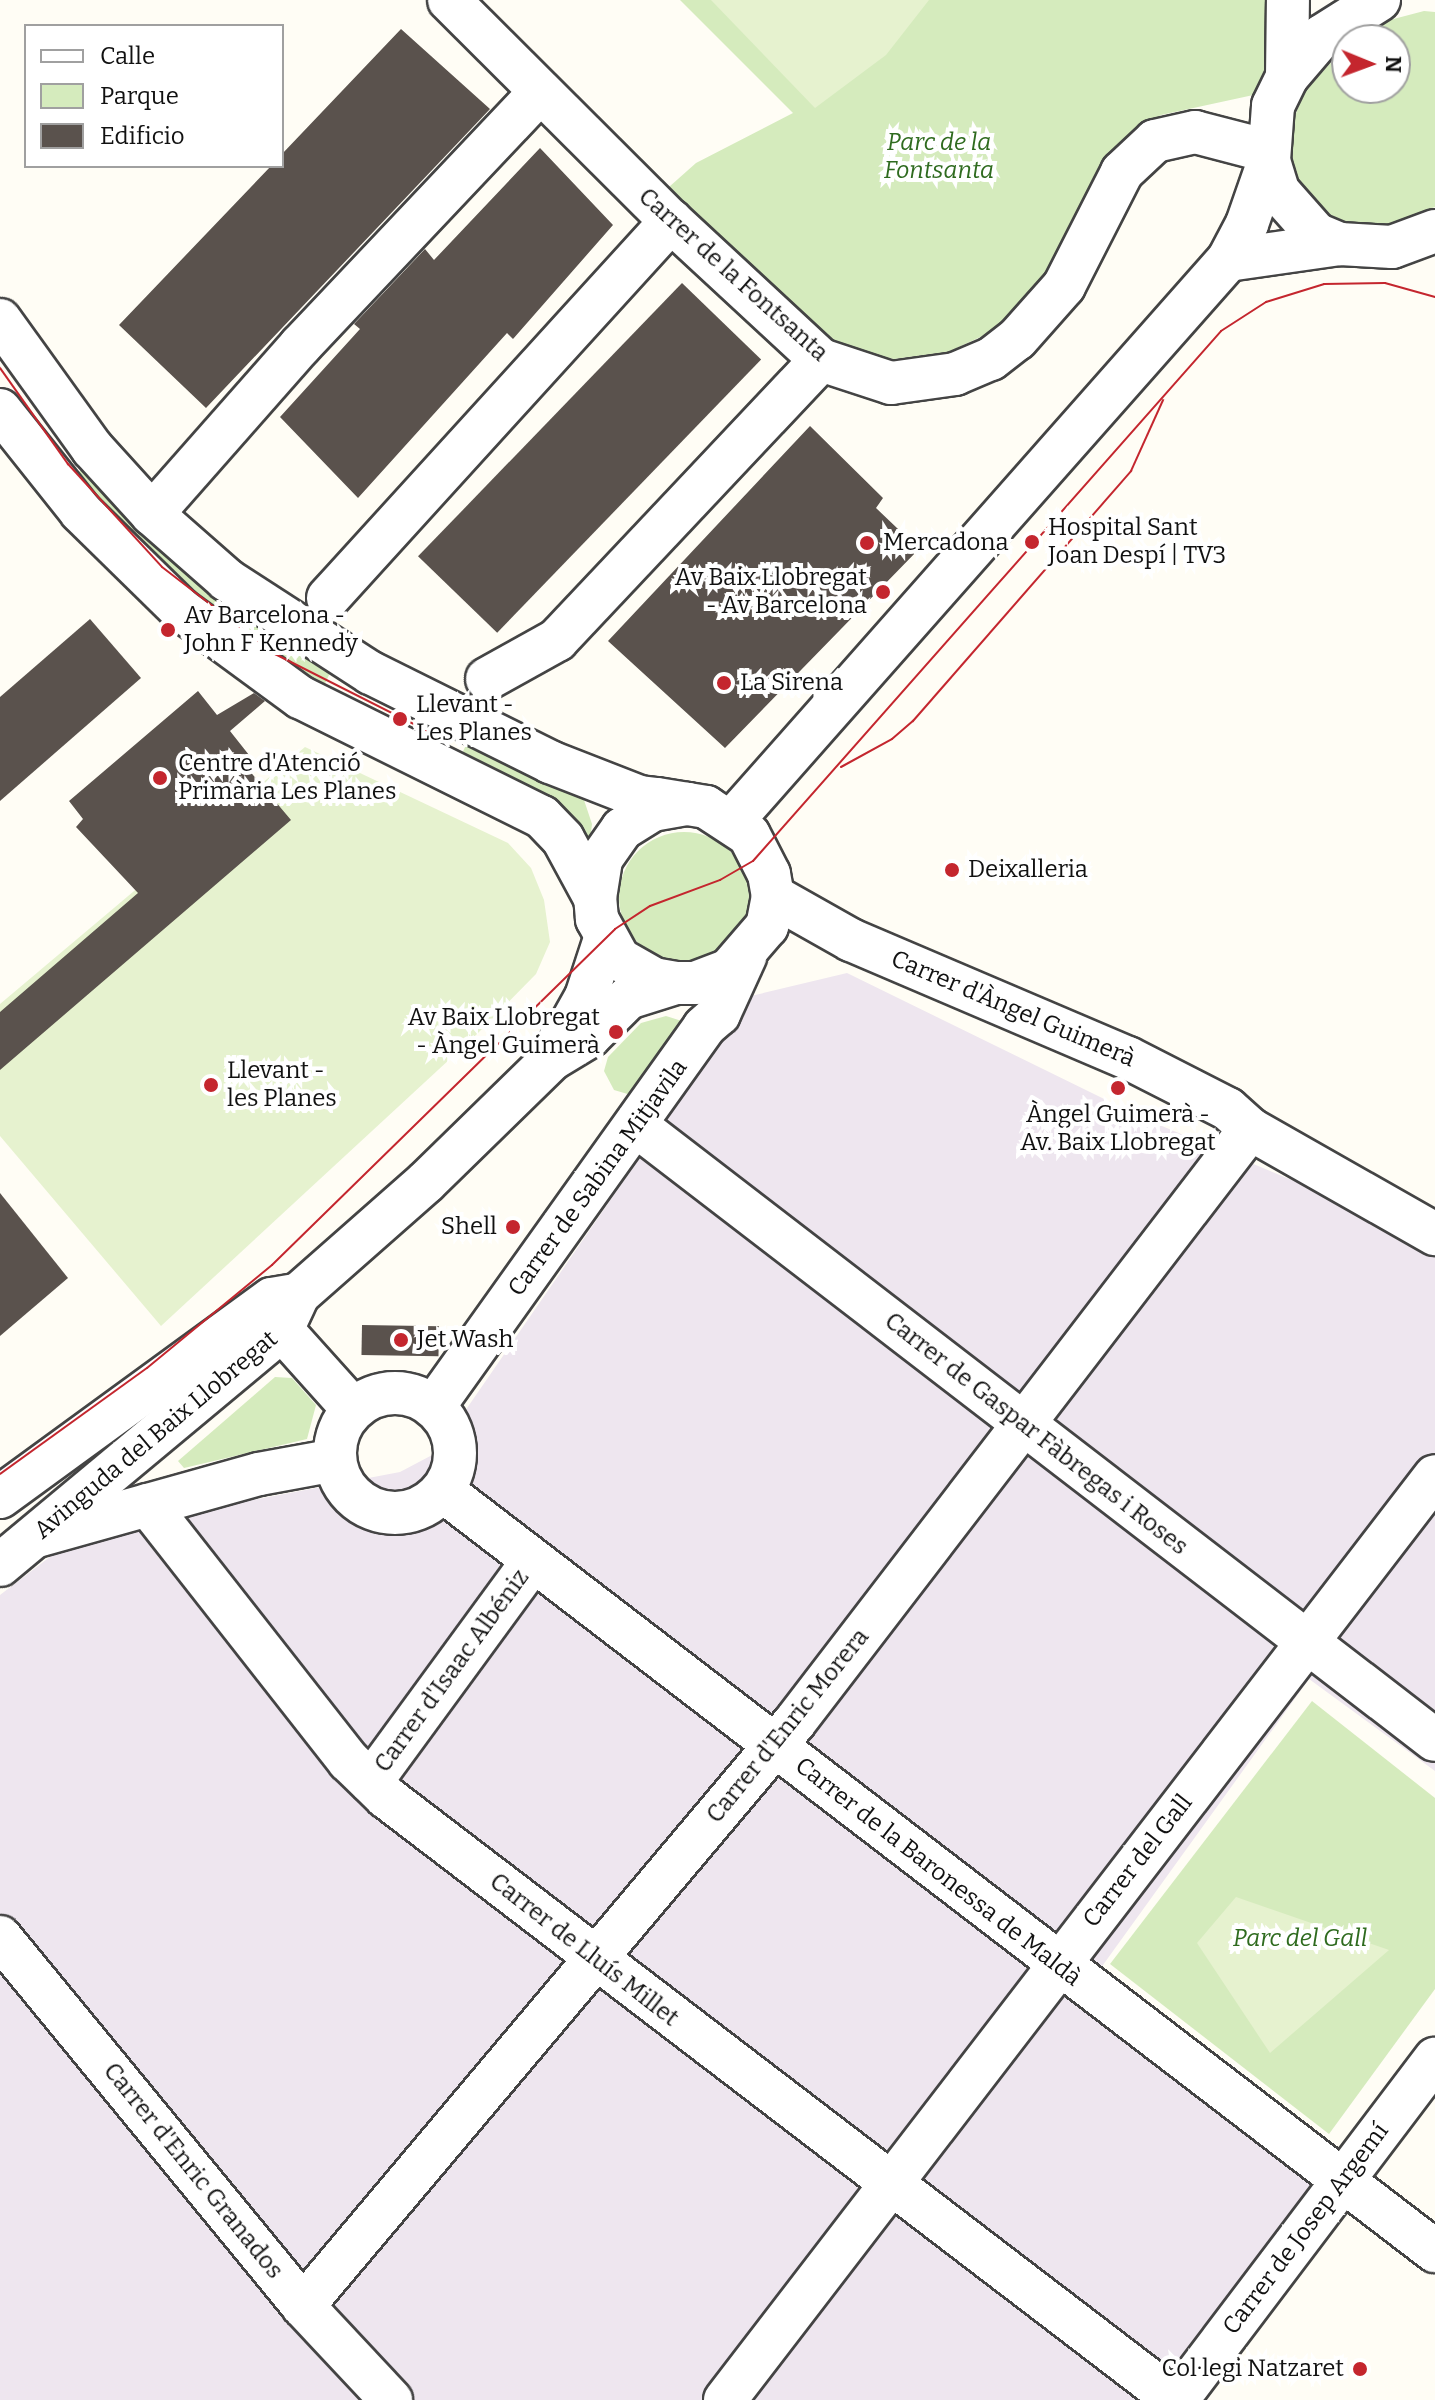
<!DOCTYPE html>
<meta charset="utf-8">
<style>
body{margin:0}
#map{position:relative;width:1435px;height:2400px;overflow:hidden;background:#fffdf5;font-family:Bitter,serif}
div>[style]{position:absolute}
.industrial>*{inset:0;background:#eee6ef}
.green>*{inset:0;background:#d5ebbd}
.round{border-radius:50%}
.pitch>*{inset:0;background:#e6f2cf}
.building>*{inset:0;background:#5a524d;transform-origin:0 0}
.roads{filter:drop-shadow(2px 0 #444) drop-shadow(-2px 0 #444) drop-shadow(0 2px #444) drop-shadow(0 -2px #444)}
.minor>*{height:42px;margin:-21px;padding:0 21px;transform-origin:21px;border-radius:21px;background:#fff}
.minor>.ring{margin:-21px;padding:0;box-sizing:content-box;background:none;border:42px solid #fff;border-radius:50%}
.tram>*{height:2px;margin:-1px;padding:0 1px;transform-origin:1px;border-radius:1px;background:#c4262e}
.dots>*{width:22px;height:22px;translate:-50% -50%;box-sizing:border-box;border:4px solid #fff;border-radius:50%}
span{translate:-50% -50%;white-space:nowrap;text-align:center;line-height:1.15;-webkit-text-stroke:8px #fff;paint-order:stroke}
.park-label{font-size:24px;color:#2f6b1f;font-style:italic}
.street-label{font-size:24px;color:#111}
.poi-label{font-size:24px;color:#111}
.left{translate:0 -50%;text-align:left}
.right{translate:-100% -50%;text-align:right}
.legend{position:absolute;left:24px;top:24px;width:260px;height:144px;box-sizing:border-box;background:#fff;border:2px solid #a0a0a0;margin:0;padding:10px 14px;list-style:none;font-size:24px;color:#111}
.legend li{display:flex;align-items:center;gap:16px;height:40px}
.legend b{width:40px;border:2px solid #a0a0a0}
.north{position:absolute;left:1331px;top:24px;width:80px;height:80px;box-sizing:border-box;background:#fff;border:2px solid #a0a0a0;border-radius:50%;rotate:91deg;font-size:22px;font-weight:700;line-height:32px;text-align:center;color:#111}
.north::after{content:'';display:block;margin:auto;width:28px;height:36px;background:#c4262e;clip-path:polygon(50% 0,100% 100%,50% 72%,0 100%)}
</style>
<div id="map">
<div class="industrial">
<i style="clip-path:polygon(847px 973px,1145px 1119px,1393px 1222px,1435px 1250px,1435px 1771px,1309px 1679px,1090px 1983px,1342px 2161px,1152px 2400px,0 2400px,0 1595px,55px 1553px,205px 1509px,400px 1472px,436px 1453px,751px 996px)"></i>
</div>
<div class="green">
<i style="clip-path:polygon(680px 0,1277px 0,1278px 42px,1258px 94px,1161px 115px,1122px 142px,1107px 161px,1059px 257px,1017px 312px,989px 333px,948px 352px,894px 359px,857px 353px,824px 339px,669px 187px,696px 163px,793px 113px)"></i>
<i style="clip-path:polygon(1424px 11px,1435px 12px,1435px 207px,1386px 225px,1356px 226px,1328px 214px,1301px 190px,1289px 161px,1290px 128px,1305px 91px,1347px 45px,1347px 88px,1395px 88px,1395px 40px,1352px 40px,1386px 21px)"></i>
<i style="clip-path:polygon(84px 468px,125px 516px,195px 581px,330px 673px,319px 696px,276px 670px,66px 481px)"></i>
<i style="clip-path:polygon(468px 741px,584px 800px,592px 824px,589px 847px,457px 764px)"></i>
<i class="round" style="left:619px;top:832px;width:130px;height:130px"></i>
<i style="clip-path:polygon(666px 1016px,685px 1022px,631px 1095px,614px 1090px,604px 1071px,608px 1057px,641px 1023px)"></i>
<i style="clip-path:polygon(275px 1377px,292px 1378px,316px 1405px,307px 1439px,184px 1468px,178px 1461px)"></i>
<i style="clip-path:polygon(1312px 1701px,1435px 1798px,1435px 1989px,1329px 2134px,1110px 1964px)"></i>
</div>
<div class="pitch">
<i style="clip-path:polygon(711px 0,929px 0,886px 55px,815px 108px)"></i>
<i style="clip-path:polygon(305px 747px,508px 843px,531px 868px,544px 900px,550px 942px,536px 974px,477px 1034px,161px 1326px,0 1136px,0 1004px)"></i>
<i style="clip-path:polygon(1236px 1897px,1389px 1950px,1270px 2053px,1197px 1943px)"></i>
</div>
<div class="building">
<i style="clip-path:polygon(401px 29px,490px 109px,206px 408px,119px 325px,271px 166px,282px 166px,282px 154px)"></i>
<i style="clip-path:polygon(540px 148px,613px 225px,513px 339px,507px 333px,358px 498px,280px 417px,360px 329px,354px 324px,425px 249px,434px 260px)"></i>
<i style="left:682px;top:283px;width:110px;height:380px;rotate:44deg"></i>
<i style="clip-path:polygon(810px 426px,883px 498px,876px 508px,919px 549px,725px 748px,608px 641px)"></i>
<i style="clip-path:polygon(90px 619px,141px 678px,0 801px,0 697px)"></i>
<i style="clip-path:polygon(198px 691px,217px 715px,254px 693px,265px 701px,230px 731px,249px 755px,242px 762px,291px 820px,0 1070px,0 1012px,138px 893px,76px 827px,83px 819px,69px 801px)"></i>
<i style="clip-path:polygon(0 1193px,68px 1278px,0 1336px)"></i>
<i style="left:362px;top:1325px;width:77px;height:30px;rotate:1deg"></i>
</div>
<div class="roads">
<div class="minor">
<i style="left:449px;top:0;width:313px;rotate:44.9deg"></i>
<i style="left:671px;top:221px;width:205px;rotate:42.8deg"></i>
<i style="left:821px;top:360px;width:74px;rotate:18.2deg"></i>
<i style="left:891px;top:383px;width:65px;rotate:-8deg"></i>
<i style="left:955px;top:374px;width:39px;rotate:-23deg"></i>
<i style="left:991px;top:359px;width:33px;rotate:-38deg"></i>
<i style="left:1017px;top:339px;width:71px;rotate:-48.4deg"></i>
<i style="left:1064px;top:286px;width:128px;rotate:-63deg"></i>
<i style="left:1122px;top:172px;width:45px;rotate:-43.2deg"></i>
<i style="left:1155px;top:141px;width:41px;rotate:-12.7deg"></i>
<i style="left:1195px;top:132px;width:75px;rotate:14.6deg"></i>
<i style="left:1379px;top:0;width:67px;rotate:147.7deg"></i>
<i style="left:1322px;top:36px;width:54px;rotate:130.5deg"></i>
<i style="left:1287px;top:77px;width:32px;rotate:116deg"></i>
<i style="left:1273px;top:106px;width:55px;rotate:94.2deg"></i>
<i style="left:1269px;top:161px;width:31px;rotate:73deg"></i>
<i style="left:1278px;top:191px;width:57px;rotate:48.5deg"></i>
<i style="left:1316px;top:234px;width:26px;rotate:23deg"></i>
<i style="left:1340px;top:244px;width:52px;rotate:3.3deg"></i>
<i style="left:1392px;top:247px;width:46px;rotate:-20.4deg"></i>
<i style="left:1287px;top:77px;width:77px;rotate:-89.3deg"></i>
<i style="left:1228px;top:260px;width:113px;rotate:-8.1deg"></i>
<i style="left:0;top:320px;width:158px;rotate:54.3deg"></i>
<i style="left:92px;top:448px;width:89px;rotate:47.7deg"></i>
<i style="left:152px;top:514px;width:100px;rotate:41.3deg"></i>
<i style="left:227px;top:580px;width:171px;rotate:32.9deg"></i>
<i style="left:371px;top:673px;width:200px;rotate:26.4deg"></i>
<i style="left:550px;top:762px;width:97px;rotate:21.3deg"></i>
<i style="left:640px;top:797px;width:17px;rotate:7deg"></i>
<i style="left:657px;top:799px;width:50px;rotate:9.3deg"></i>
<i style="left:706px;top:807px;width:51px;rotate:33.1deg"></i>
<i style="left:749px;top:835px;width:44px;rotate:62.9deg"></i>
<i style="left:769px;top:874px;width:22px;rotate:80deg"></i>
<i style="left:773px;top:896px;width:31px;rotate:101deg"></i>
<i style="left:767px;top:926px;width:58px;rotate:130.8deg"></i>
<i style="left:729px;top:970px;width:36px;rotate:159deg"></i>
<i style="left:695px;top:983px;width:19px;rotate:180deg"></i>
<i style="left:676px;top:983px;width:22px;rotate:-170deg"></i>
<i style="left:654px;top:979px;width:40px;rotate:-150.3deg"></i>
<i style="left:619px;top:959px;width:46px;rotate:-118.8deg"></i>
<i style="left:597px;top:919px;width:21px;rotate:-95deg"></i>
<i style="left:595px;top:898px;width:39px;rotate:-81deg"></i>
<i style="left:601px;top:859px;width:37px;rotate:-55deg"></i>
<i style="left:622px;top:829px;width:36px;rotate:-32deg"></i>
<i style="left:652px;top:810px;width:36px;rotate:-10deg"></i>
<i style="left:0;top:410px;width:130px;rotate:51.5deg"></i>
<i style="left:81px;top:512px;width:139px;rotate:44.4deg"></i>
<i style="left:180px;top:609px;width:149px;rotate:36.3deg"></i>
<i style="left:300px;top:697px;width:270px;rotate:26.4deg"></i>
<i style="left:542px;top:817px;width:30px;rotate:46deg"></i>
<i style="left:563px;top:839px;width:67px;rotate:61.5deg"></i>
<i style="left:152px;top:514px;width:224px;rotate:-48.6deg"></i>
<i style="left:300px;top:346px;width:349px;rotate:-46.6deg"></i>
<i style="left:328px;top:598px;width:510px;rotate:-47.7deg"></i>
<i style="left:487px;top:679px;width:80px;rotate:-29.1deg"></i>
<i style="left:557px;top:640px;width:385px;rotate:-46.7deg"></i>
<i style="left:733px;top:820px;width:747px;rotate:-48.53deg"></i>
<i style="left:1228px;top:260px;width:41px;rotate:-62.2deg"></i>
<i style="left:1247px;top:224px;width:67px;rotate:-70.8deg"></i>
<i style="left:773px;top:896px;width:90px;rotate:29.4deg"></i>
<i style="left:851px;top:940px;width:301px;rotate:23.1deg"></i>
<i style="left:1128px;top:1058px;width:112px;rotate:27deg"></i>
<i style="left:1228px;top:1109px;width:30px;rotate:42deg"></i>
<i style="left:1250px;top:1129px;width:213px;rotate:29.6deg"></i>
<i style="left:554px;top:1054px;width:65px;rotate:-60.7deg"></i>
<i style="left:586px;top:997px;width:61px;rotate:-71.9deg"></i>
<i style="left:638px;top:1127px;width:1005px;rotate:37.57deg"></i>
<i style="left:282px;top:1330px;width:106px;rotate:48.1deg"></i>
<i class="ring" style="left:335px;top:1393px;width:78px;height:78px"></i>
<i style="left:434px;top:1406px;width:465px;rotate:-54.5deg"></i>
<i style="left:704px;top:1027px;width:20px;rotate:-41deg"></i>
<i style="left:719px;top:1014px;width:63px;rotate:-65.5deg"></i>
<i style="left:443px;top:1491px;width:1250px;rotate:37.46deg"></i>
<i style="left:0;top:1497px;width:336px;rotate:-36.1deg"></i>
<i style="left:272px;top:1299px;width:27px;rotate:-10deg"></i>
<i style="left:148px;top:1505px;width:115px;rotate:-15.6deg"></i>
<i style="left:259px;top:1474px;width:77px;rotate:-10.4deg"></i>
<i style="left:37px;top:1536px;width:115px;rotate:-15.6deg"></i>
<i style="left:148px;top:1505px;width:325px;rotate:51.9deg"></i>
<i style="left:349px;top:1761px;width:52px;rotate:44.2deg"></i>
<i style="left:386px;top:1797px;width:993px;rotate:37.39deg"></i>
<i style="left:0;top:1565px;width:367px;rotate:-39.8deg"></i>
<i style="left:282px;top:1330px;width:40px;rotate:-65deg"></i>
<i style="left:299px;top:1294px;width:169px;rotate:-41.4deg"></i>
<i style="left:426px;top:1182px;width:176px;rotate:-44.3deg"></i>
<i style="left:552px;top:1059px;width:44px;rotate:-31.2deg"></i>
<i style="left:590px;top:1036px;width:54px;rotate:-45deg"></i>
<i style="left:628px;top:998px;width:50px;rotate:-17.4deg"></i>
<i style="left:371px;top:1782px;width:274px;rotate:-53.8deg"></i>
<i style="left:0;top:1937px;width:477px;rotate:50.6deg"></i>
<i style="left:303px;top:2306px;width:129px;rotate:46.9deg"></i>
<i style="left:303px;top:2306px;width:762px;rotate:-49.9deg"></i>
<i style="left:794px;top:1723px;width:749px;rotate:-52.49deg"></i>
<i style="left:725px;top:2400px;width:1165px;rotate:-52.46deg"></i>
<i style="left:1177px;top:2400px;width:428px;rotate:-52.9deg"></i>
</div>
</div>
<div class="tram">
<i style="left:0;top:368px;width:118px;rotate:54.7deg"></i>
<i style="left:68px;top:464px;width:139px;rotate:47.6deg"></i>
<i style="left:162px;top:567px;width:143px;rotate:37.6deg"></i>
<i style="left:275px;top:654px;width:195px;rotate:26.8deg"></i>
<i style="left:841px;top:767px;width:58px;rotate:-28.8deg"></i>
<i style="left:892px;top:739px;width:28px;rotate:-41deg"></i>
<i style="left:913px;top:721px;width:332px;rotate:-48.9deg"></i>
<i style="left:1131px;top:471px;width:78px;rotate:-65.7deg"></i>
<i style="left:0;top:1474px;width:181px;rotate:-35.8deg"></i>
<i style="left:147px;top:1368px;width:162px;rotate:-39.5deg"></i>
<i style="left:272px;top:1265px;width:480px;rotate:-44.4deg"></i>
<i style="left:615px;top:929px;width:42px;rotate:-33.3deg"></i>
<i style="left:650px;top:906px;width:75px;rotate:-20.4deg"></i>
<i style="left:720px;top:880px;width:38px;rotate:-30deg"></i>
<i style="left:753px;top:861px;width:707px;rotate:-48.55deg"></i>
<i style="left:1221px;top:331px;width:54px;rotate:-32.8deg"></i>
<i style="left:1266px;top:302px;width:61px;rotate:-17.2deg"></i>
<i style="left:1324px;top:284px;width:61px;rotate:-0.9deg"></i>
<i style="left:1385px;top:283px;width:52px;rotate:15.6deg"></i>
</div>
<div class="dots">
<i style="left:1032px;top:542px;background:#c4262e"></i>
<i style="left:867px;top:543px;background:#c4262e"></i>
<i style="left:883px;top:592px;background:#c4262e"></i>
<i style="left:168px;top:630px;background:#c4262e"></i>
<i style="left:724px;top:683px;background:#c4262e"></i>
<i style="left:400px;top:719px;background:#c4262e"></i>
<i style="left:160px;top:778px;background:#c4262e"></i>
<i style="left:952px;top:870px;background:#c4262e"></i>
<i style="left:616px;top:1032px;background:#c4262e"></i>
<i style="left:211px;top:1085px;background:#c4262e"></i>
<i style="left:1118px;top:1088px;background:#c4262e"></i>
<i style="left:513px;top:1227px;background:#c4262e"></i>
<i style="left:401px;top:1340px;background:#c4262e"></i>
<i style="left:1360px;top:2369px;background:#c4262e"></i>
</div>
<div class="park-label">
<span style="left:939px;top:157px">Parc de la<br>Fontsanta</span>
<span style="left:1300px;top:1939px">Parc del Gall</span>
</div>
<div class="street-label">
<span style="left:733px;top:275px;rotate:42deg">Carrer de la Fontsanta</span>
<span style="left:1013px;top:1009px;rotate:23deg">Carrer d'Àngel Guimerà</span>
<span style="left:598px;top:1178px;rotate:-54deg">Carrer de Sabina Mitjavila</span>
<span style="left:1036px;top:1434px;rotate:38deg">Carrer de Gaspar Fàbregas i Roses</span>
<span style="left:156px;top:1435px;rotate:-40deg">Avinguda del Baix Llobregat</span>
<span style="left:452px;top:1671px;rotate:-54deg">Carrer d'Isaac Albéniz</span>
<span style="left:788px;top:1726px;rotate:-51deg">Carrer d'Enric Morera</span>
<span style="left:1138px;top:1861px;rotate:-52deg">Carrer del Gall</span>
<span style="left:938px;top:1872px;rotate:38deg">Carrer de la Baronessa de Maldà</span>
<span style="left:584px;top:1950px;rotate:38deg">Carrer de Lluís Millet</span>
<span style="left:193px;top:2171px;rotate:51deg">Carrer d'Enric Granados</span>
<span style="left:1306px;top:2229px;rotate:-53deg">Carrer de Josep Argemí</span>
</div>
<div class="poi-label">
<span class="left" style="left:1048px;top:542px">Hospital Sant<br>Joan Despí | TV3</span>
<span class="left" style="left:883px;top:543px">Mercadona</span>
<span class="right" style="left:867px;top:592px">Av Baix Llobregat<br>- Av Barcelona</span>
<span class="left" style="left:184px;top:630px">Av Barcelona -<br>John F Kennedy</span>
<span class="left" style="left:740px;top:683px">La Sirena</span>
<span class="left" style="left:416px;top:719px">Llevant -<br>Les Planes</span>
<span class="left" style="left:178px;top:778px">Centre d'Atenció<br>Primària Les Planes</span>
<span class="left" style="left:968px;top:870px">Deixalleria</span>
<span class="right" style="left:600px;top:1032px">Av Baix Llobregat<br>- Àngel Guimerà</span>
<span class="left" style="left:227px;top:1085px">Llevant -<br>les Planes</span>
<span style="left:1118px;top:1129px">Àngel Guimerà -<br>Av. Baix Llobregat</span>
<span class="right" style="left:497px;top:1227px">Shell</span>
<span class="left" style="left:417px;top:1340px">Jet Wash</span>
<span class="right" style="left:1344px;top:2369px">Col·legi Natzaret</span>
</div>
<ul class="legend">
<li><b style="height:10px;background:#fff"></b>Calle</li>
<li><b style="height:22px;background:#d5ebbd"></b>Parque</li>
<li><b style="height:22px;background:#5a524d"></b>Edificio</li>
</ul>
<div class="north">N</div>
</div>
